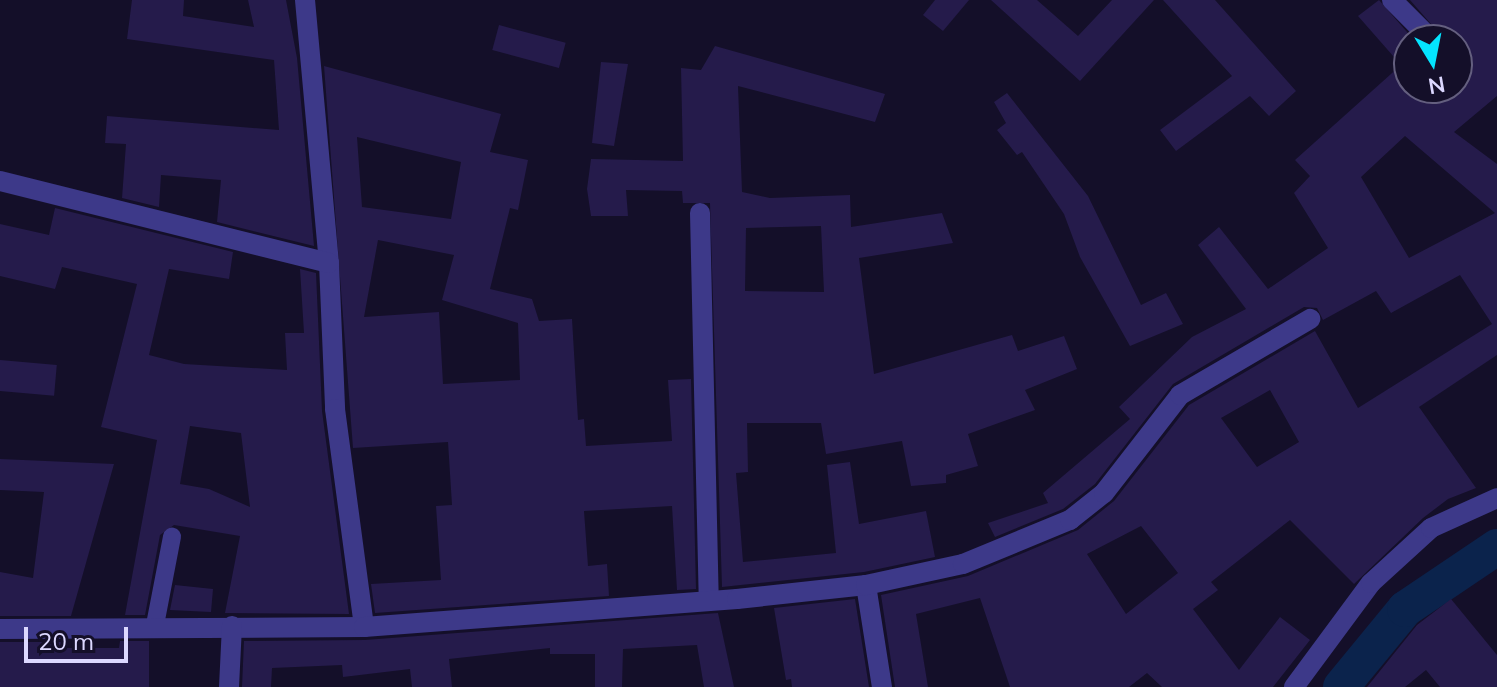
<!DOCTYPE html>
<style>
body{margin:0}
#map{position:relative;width:1497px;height:687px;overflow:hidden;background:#140f29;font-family:Mulish,sans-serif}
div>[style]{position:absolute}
.canal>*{height:36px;margin:-18px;padding:0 18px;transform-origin:18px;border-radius:18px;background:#0b234c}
.building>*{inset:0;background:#251b4b;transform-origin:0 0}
.lane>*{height:18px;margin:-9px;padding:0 9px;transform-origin:9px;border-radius:9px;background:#3d3989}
.street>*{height:20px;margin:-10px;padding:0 10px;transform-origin:10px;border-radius:10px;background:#3d3989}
span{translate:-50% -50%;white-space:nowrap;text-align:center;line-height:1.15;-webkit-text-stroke:7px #140f29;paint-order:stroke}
.north{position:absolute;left:1393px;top:24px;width:80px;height:80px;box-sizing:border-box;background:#140f29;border:2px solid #645f7f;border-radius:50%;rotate:170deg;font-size:22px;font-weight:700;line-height:32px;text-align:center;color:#dcd8ff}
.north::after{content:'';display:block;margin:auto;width:28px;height:36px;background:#04e4ff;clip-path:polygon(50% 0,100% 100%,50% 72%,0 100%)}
.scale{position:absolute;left:24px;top:627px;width:104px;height:36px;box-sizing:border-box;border:4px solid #dcd8ff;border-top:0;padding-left:10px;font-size:24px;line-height:28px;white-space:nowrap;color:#dcd8ff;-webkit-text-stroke:6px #140f29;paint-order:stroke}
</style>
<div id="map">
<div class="canal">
<i style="left:1341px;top:687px;width:101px;rotate:-50.6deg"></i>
<i style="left:1405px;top:609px;width:111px;rotate:-34deg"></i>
</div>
<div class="building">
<i style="clip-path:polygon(132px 0,184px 0,183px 16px,254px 27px,248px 0,286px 0,297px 58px,314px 246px,217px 222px,221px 180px,161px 175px,159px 207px,122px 198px,126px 144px,105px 143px,107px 116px,279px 130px,274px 60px,127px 39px)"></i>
<i style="clip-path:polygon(935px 0,969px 0,943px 31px,923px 15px)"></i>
<i style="clip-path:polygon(991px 0,1037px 0,1078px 36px,1112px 0,1154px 0,1080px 81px)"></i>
<i style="clip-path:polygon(1163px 0,1215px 0,1296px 91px,1269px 116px,1250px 96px,1176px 151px,1160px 130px,1232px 76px)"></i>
<i style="clip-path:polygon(evenodd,1379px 0,1414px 40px,1409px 40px,1409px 88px,1457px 88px,1457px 40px,1445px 40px,1410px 0,1497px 0,1497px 96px,1454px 132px,1497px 164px,1497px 355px,1419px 407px,1476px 488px,1448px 499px,1423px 518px,1354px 584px,1290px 520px,1211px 582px,1218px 590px,1193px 609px,1239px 670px,1280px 617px,1310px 640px,1273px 687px,1162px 687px,1147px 673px,1129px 687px,1010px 687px,980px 598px,916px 614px,928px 687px,895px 687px,881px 595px,968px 576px,1078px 530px,1114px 501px,1189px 405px,1315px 331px,1358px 408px,1492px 324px,1460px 275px,1391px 313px,1376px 291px,1323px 320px,1317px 308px,1304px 307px,1173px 384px,1095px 484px,1063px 509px,995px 537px,988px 523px,1048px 503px,1043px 493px,1130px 419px,1119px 407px,1192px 337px,1246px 309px,1198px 245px,1219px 227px,1268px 289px,1328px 248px,1294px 193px,1310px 176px,1295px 160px,1401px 65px,1358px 16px,1379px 0,1405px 136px,1495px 213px,1409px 258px,1361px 177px,1405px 136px,1379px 0,1270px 390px,1299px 442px,1257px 467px,1221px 418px,1270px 390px,1379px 0,1141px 526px,1178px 573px,1126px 614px,1087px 554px,1141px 526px)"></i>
<i style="left:499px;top:25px;width:69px;height:26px;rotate:15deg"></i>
<i style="clip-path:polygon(evenodd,715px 46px,885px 94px,875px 122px,738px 86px,742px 192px,770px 198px,850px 195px,851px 227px,942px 213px,953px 243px,859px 258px,874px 374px,1012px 335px,1018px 351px,1064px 336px,1077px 369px,1025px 390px,1035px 410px,968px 434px,978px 466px,946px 475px,946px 483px,911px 486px,902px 441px,826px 454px,821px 423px,747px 423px,748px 472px,736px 473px,743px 562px,836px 553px,827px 465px,850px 462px,859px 524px,926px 511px,935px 557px,864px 572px,722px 587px,710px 203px,683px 203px,682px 191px,626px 190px,628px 216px,591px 216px,587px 189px,591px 159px,683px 161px,681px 68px,701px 70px,715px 46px,821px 226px,824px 292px,745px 291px,746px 228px,821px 226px)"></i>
<i style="clip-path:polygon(601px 62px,628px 64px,614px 146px,592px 143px)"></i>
<i style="clip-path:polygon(evenodd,324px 66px,501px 114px,490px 152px,528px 160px,518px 210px,510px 208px,490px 289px,532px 299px,539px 321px,572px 319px,578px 420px,584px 419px,586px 446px,672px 441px,668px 380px,691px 379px,696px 589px,677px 590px,672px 506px,584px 511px,588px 566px,607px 564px,609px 596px,375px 613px,371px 584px,441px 580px,436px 506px,452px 505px,448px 442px,353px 448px,324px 66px,357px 137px,461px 162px,451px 219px,362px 207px,357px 137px,324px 66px,378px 240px,454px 255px,442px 300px,518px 323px,520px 380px,443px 384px,439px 312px,364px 317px,378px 240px)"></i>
<i style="clip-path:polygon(1007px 93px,1088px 196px,1141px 305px,1166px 293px,1183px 324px,1130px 346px,1080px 257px,1064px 214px,1022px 152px,1017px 155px,997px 130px,1006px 123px,994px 102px)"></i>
<i style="clip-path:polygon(evenodd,55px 208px,233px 252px,229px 279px,169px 269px,149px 355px,184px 364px,287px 370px,285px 333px,304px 333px,300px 269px,316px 273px,322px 411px,349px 614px,225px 613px,240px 536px,174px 525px,160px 535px,145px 615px,125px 615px,157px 440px,101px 427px,137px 284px,62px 267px,55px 289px,0 276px,0 224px,49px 235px,55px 208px,190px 426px,241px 433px,250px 507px,209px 489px,180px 484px,190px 426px)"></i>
<i style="left:0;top:360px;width:57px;height:31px;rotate:5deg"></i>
<i style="clip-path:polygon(0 459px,114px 464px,71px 616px,0 616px,0 572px,33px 578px,44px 492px,0 490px)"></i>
<i style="clip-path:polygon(175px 585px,213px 589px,211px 612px,170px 610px)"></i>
<i style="clip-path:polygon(855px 599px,869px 687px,792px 687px,791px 679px,786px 680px,774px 608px)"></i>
<i style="clip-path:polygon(1451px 599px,1497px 655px,1497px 687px,1440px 687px,1426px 670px,1405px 687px,1367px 687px,1417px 625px)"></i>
<i style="clip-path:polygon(718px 613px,734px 687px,704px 687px,697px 645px,623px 649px,622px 687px,595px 687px,595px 654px,550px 654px,550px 648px,449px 659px,452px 687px,412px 687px,410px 669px,343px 677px,342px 665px,272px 668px,271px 687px,242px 687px,244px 641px,365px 640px)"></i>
<i style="clip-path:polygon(120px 641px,149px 641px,149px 687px,0 687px,0 642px,64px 642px,62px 648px,119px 648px)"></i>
</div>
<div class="lane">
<i style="left:155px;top:625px;width:90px;rotate:-79.1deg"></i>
</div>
<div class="street">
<i style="left:305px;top:0;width:264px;rotate:84.8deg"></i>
<i style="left:329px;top:263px;width:146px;rotate:87.6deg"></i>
<i style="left:335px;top:409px;width:220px;rotate:82.4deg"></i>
<i style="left:1392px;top:0;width:57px;rotate:45deg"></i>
<i style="left:0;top:181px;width:339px;rotate:14deg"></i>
<i style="left:700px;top:213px;width:388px;rotate:88.7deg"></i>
<i style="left:866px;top:585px;width:103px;rotate:81.1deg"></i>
<i style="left:0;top:629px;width:364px;rotate:-0.3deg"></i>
<i style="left:364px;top:627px;width:374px;rotate:-4.3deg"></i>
<i style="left:737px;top:599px;width:130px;rotate:-6.2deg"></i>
<i style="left:866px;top:585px;width:99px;rotate:-12.2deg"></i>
<i style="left:963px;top:564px;width:116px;rotate:-22.4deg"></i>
<i style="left:1070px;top:520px;width:43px;rotate:-38.5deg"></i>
<i style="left:1104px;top:493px;width:124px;rotate:-52.2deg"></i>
<i style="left:1180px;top:395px;width:151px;rotate:-30.3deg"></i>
<i style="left:229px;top:687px;width:61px;rotate:-87.2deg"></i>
<i style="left:1294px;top:687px;width:129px;rotate:-53.5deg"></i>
<i style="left:1371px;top:583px;width:81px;rotate:-42.5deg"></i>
<i style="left:1431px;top:528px;width:72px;rotate:-24.4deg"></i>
</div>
<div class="north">N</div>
<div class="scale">20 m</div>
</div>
